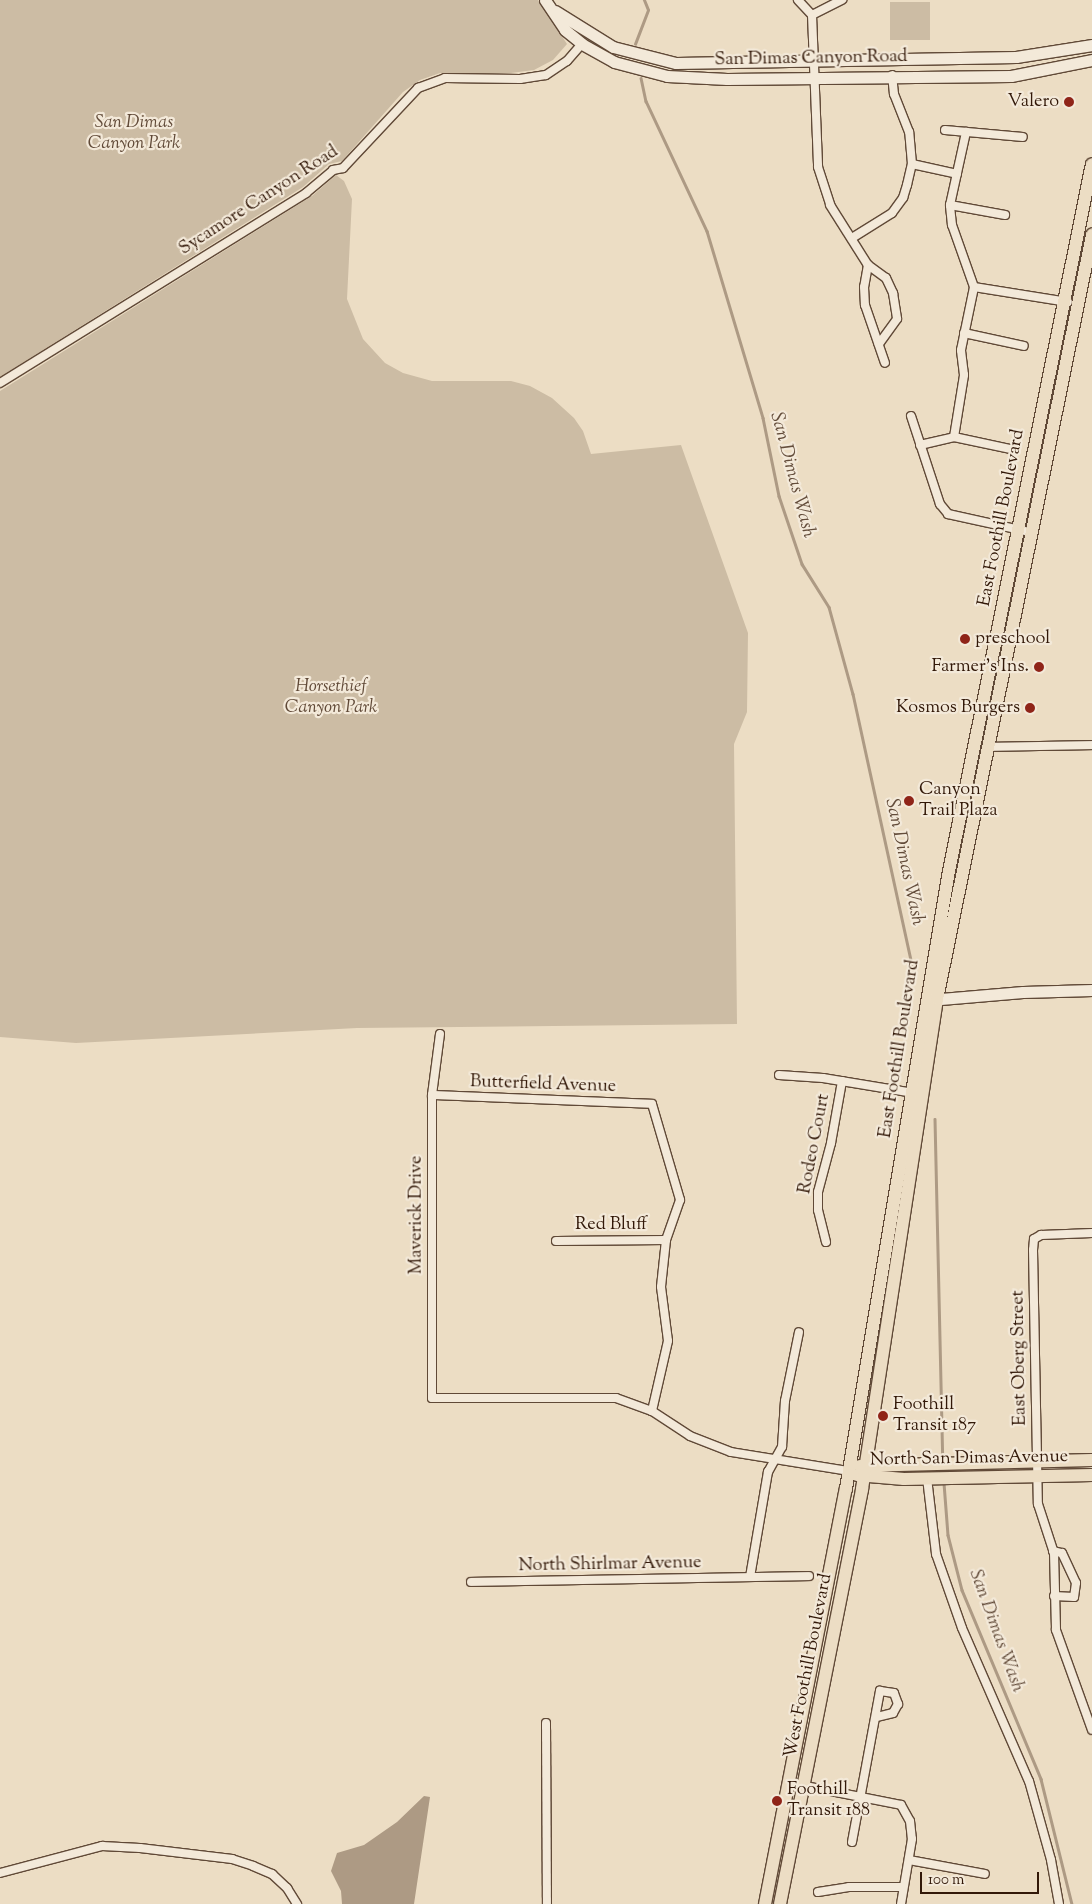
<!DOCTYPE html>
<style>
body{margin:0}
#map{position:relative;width:1092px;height:1904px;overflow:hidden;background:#ecddc4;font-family:"Sorts Mill Goudy",serif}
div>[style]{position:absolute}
.green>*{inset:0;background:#ccbca4;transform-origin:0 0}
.water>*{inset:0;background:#ad9a84}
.stream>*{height:2.5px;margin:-1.25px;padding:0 1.25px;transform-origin:1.25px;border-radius:1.25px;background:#ad9a84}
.roads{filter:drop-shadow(1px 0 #604937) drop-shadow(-1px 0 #604937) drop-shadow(0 1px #604937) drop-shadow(0 -1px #604937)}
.street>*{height:8px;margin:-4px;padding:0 4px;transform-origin:4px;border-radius:4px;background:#f3e9d9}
.secondary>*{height:11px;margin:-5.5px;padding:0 5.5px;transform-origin:5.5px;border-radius:5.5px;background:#f3e9d9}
.primary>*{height:12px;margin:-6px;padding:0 6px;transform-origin:6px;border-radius:6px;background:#ecddc4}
.dots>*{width:14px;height:14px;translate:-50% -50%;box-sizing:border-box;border:2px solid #f3e9d9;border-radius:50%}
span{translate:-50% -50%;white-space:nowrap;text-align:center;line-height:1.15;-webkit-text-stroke:4.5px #f3e9d9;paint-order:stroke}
.street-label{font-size:18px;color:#321808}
.poi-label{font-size:18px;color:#321808}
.right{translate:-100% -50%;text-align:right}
.left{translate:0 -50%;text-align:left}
.park-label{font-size:18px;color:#604937;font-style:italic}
.water-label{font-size:19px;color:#634c3a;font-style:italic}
.scale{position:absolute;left:920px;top:1872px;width:119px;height:22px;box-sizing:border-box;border:2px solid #321808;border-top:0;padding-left:6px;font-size:15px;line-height:18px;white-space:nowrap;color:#321808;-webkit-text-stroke:4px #f3e9d9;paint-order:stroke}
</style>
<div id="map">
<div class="green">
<i style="clip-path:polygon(0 0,538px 0,567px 44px,553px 60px,534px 70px,511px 73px,440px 73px,420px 80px,403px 92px,342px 161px,329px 164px,303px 187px,0 377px)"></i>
<i style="left:930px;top:2px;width:38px;height:40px;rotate:90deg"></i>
<i style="clip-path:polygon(336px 175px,344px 181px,352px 199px,347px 299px,363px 339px,385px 363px,403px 373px,432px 381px,511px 381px,530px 386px,552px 398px,574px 418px,583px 431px,591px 454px,681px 445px,748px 633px,747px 712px,734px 744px,737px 1024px,357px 1028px,76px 1043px,0 1037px,0 391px,312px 196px)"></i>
</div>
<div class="water">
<i style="clip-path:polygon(424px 1796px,430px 1797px,414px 1904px,342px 1904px,341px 1891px,331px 1871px,337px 1853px,364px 1845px,397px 1822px)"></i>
</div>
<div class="stream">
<i style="left:635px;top:44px;width:36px;rotate:-69deg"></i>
<i style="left:648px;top:10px;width:11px;rotate:-112deg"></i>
<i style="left:641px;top:78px;width:24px;rotate:78deg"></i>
<i style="left:646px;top:101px;width:144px;rotate:64.9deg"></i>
<i style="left:707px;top:231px;width:195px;rotate:73.3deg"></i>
<i style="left:763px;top:418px;width:80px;rotate:78.4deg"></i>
<i style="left:779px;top:496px;width:72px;rotate:71.3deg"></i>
<i style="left:802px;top:564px;width:51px;rotate:57.9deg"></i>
<i style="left:829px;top:607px;width:90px;rotate:74.6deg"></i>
<i style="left:853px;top:694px;width:286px;rotate:77.7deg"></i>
<i style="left:935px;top:1119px;width:341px;rotate:88.7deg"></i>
<i style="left:944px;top:1483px;width:52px;rotate:85.6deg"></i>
<i style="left:948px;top:1535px;width:57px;rotate:75.7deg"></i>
<i style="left:962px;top:1590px;width:205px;rotate:67.3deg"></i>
<i style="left:1041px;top:1779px;width:129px;rotate:76.1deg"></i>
</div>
<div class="roads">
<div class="street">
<i style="left:798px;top:0;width:21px;rotate:47deg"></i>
<i style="left:812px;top:15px;width:152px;rotate:87.7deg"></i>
<i style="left:818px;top:167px;width:40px;rotate:72deg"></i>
<i style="left:830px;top:205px;width:71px;rotate:57.7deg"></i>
<i style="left:868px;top:265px;width:22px;rotate:100deg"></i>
<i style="left:864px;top:287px;width:18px;rotate:87deg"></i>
<i style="left:865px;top:305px;width:61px;rotate:71deg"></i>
<i style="left:812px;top:15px;width:34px;rotate:-27deg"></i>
<i style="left:945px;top:130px;width:78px;rotate:5.1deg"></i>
<i style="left:912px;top:164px;width:46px;rotate:12.5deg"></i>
<i style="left:950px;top:205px;width:56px;rotate:10.3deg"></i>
<i style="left:852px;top:238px;width:47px;rotate:-32deg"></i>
<i style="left:892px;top:213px;width:19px;rotate:-54deg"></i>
<i style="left:903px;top:198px;width:14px;rotate:-73deg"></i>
<i style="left:907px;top:185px;width:22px;rotate:-77deg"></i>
<i style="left:912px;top:164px;width:32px;rotate:-95deg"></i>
<i style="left:909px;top:132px;width:41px;rotate:-111.5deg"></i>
<i style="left:894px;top:94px;width:19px;rotate:-96deg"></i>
<i style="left:868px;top:265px;width:22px;rotate:36deg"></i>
<i style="left:886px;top:278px;width:17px;rotate:65deg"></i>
<i style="left:893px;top:293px;width:26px;rotate:81deg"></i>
<i style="left:897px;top:319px;width:31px;rotate:126deg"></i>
<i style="left:974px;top:287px;width:95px;rotate:9.1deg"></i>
<i style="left:964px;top:333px;width:61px;rotate:12.2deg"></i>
<i style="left:0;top:383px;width:360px;rotate:-31.8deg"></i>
<i style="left:306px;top:193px;width:35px;rotate:-40deg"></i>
<i style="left:333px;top:170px;width:10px;rotate:-11deg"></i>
<i style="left:343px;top:168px;width:110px;rotate:-46.8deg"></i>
<i style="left:418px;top:88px;width:29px;rotate:-20deg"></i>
<i style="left:445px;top:78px;width:75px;rotate:0.8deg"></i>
<i style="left:520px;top:79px;width:26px;rotate:-9deg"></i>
<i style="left:546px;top:75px;width:25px;rotate:-34deg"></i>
<i style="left:567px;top:61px;width:23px;rotate:-49deg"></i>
<i style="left:911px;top:416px;width:93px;rotate:71.8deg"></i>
<i style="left:940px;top:504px;width:13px;rotate:51deg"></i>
<i style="left:948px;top:514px;width:84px;rotate:12.4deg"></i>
<i style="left:954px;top:437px;width:63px;rotate:-80.8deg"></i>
<i style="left:964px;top:375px;width:25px;rotate:-97deg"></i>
<i style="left:961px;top:350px;width:64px;rotate:-78.3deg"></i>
<i style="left:974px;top:287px;width:66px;rotate:-109.5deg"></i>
<i style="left:952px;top:225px;width:20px;rotate:-96deg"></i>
<i style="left:950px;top:205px;width:75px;rotate:-77.6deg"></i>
<i style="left:920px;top:445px;width:35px;rotate:-13deg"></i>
<i style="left:954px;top:437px;width:57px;rotate:12.1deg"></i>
<i style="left:987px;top:747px;width:105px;rotate:-1.1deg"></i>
<i style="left:440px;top:1034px;width:62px;rotate:97.5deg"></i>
<i style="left:432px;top:1095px;width:303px;rotate:90deg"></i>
<i style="left:432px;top:1398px;width:184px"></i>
<i style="left:616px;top:1398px;width:38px;rotate:20deg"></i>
<i style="left:652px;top:1411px;width:45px;rotate:33.3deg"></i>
<i style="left:690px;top:1436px;width:44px;rotate:21.3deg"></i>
<i style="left:731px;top:1452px;width:119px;rotate:9.2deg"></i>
<i style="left:779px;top:1075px;width:44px;rotate:3.9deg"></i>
<i style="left:823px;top:1078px;width:92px;rotate:9.4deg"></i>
<i style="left:432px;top:1095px;width:220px;rotate:2.3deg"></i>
<i style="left:652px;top:1104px;width:100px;rotate:73.7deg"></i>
<i style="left:680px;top:1200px;width:42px;rotate:109.3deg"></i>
<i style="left:666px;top:1240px;width:47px;rotate:96.1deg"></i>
<i style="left:661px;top:1287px;width:54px;rotate:82.6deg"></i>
<i style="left:668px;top:1341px;width:72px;rotate:102.9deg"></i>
<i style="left:1092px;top:1233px;width:51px;rotate:177.8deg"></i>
<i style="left:1041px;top:1235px;width:8px;rotate:150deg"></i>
<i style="left:1034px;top:1239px;width:11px;rotate:95deg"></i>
<i style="left:1033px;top:1250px;width:254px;rotate:88.9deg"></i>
<i style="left:1038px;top:1504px;width:52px;rotate:71.9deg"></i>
<i style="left:1054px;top:1553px;width:77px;rotate:88.5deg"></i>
<i style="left:1056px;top:1630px;width:106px;rotate:70.2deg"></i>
<i style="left:556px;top:1241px;width:110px;rotate:-0.5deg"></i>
<i style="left:826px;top:1242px;width:33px;rotate:-104deg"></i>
<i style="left:818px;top:1210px;width:18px;rotate:-90deg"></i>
<i style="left:818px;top:1192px;width:51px;rotate:-75.1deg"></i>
<i style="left:831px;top:1143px;width:63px;rotate:-79.9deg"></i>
<i style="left:927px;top:1478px;width:77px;rotate:83.2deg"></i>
<i style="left:936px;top:1554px;width:78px;rotate:70.6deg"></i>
<i style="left:962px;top:1628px;width:167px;rotate:66.4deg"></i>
<i style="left:1029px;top:1781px;width:82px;rotate:74.4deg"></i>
<i style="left:1051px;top:1860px;width:45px;rotate:79.7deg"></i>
<i style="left:1053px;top:1551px;width:9px;rotate:13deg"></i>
<i style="left:1062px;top:1553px;width:33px;rotate:65deg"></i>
<i style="left:1076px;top:1583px;width:14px;rotate:98deg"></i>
<i style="left:1074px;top:1597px;width:20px;rotate:-177deg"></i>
<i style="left:750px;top:1577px;width:107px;rotate:-80.3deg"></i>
<i style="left:768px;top:1472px;width:29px;rotate:-61deg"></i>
<i style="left:782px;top:1447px;width:46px;rotate:-86.3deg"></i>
<i style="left:785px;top:1401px;width:70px;rotate:-78.5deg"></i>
<i style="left:471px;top:1582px;width:338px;rotate:-1deg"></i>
<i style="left:546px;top:1723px;width:181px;rotate:89.7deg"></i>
<i style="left:790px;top:1783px;width:113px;rotate:11.2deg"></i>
<i style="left:901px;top:1805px;width:18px;rotate:61deg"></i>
<i style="left:910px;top:1821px;width:18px;rotate:84deg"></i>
<i style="left:912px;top:1839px;width:66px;rotate:99.6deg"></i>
<i style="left:852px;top:1842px;width:154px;rotate:-79.5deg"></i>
<i style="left:880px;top:1691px;width:14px;rotate:8deg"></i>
<i style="left:894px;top:1693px;width:12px;rotate:70deg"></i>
<i style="left:898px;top:1704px;width:10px;rotate:119deg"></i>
<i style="left:893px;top:1713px;width:16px;rotate:166deg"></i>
<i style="left:909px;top:1860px;width:77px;rotate:10.4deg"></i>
<i style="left:0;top:1873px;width:106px;rotate:-14.8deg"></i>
<i style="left:102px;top:1846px;width:38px;rotate:3deg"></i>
<i style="left:140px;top:1848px;width:93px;rotate:6.8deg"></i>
<i style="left:232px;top:1859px;width:22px;rotate:18deg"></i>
<i style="left:253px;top:1866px;width:21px;rotate:23deg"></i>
<i style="left:272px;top:1874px;width:21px;rotate:43deg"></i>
<i style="left:287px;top:1888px;width:19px;rotate:58deg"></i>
<i style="left:818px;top:1892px;width:31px;rotate:-9deg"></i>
<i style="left:849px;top:1887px;width:53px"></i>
</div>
<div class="secondary">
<i style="left:545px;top:0;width:36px;rotate:56deg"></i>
<i style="left:565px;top:30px;width:22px;rotate:39deg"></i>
<i style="left:582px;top:44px;width:37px;rotate:29deg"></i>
<i style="left:614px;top:62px;width:55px;rotate:14.8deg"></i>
<i style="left:667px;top:76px;width:60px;rotate:2.9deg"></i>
<i style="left:727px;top:79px;width:284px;rotate:-0.6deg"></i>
<i style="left:1011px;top:76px;width:83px;rotate:-11.2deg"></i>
<i style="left:555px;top:11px;width:68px;rotate:31.8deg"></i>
<i style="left:613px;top:47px;width:65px;rotate:14.3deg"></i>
<i style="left:676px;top:63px;width:340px;rotate:-1deg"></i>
<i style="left:1016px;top:57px;width:77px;rotate:-9deg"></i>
<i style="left:929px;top:1000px;width:94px;rotate:-4.9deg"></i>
<i style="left:1023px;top:992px;width:69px;rotate:-1.7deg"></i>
</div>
<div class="primary">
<i style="left:860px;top:1466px;width:232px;rotate:-1.5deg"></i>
<i style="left:857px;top:1475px;width:47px;rotate:4.9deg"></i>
<i style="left:904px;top:1479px;width:188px;rotate:-1.2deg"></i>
<i style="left:765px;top:1904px;width:423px;rotate:-79deg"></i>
<i style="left:846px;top:1489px;width:621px;rotate:-80.55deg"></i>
<i style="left:948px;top:876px;width:726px;rotate:-78.57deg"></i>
<i style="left:780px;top:1904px;width:423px;rotate:-78.8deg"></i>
<i style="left:862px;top:1489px;width:496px;rotate:-81.3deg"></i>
<i style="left:937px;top:999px;width:780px;rotate:-78.53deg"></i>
</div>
</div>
<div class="dots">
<i style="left:1069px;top:102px;background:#8f2418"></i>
<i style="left:965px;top:639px;background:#8f2418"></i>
<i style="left:1039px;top:667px;background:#8f2418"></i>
<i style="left:1030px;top:708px;background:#8f2418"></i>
<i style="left:909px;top:801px;background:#8f2418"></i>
<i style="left:883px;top:1416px;background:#8f2418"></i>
<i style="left:777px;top:1801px;background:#8f2418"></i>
</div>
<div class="street-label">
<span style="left:811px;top:59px;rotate:-1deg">San Dimas Canyon Road</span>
<span style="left:259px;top:201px;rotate:-33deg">Sycamore Canyon Road</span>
<span style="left:1002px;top:518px;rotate:-79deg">East Foothill Boulevard</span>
<span style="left:900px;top:1049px;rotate:-81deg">East Foothill Boulevard</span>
<span style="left:543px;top:1085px;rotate:2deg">Butterfield Avenue</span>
<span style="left:815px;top:1144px;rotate:-79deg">Rodeo Court</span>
<span style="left:417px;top:1215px;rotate:-90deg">Maverick Drive</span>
<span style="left:611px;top:1225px">Red Bluff</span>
<span style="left:1020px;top:1358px;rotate:-91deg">East Oberg Street</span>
<span style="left:969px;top:1459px;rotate:-1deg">North San Dimas Avenue</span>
<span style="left:610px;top:1565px;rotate:-1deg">North Shirlmar Avenue</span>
<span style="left:809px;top:1666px;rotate:-79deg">West Foothill Boulevard</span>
</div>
<div class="poi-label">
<span class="right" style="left:1059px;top:102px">Valero</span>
<span class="left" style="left:975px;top:639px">preschool</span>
<span class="right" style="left:1029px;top:667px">Farmer's Ins.</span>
<span class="right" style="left:1020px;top:708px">Kosmos Burgers</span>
<span class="left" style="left:919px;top:801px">Canyon<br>Trail Plaza</span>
<span class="left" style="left:893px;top:1416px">Foothill<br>Transit 187</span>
<span class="left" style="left:787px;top:1801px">Foothill<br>Transit 188</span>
</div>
<div class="park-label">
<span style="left:134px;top:134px">San Dimas<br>Canyon Park</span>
<span style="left:331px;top:698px">Horsethief<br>Canyon Park</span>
</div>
<div class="water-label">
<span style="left:792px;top:475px;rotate:75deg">San Dimas Wash</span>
<span style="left:904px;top:862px;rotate:78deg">San Dimas Wash</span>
<span style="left:996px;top:1631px;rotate:70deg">San Dimas Wash</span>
</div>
<div class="scale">100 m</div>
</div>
